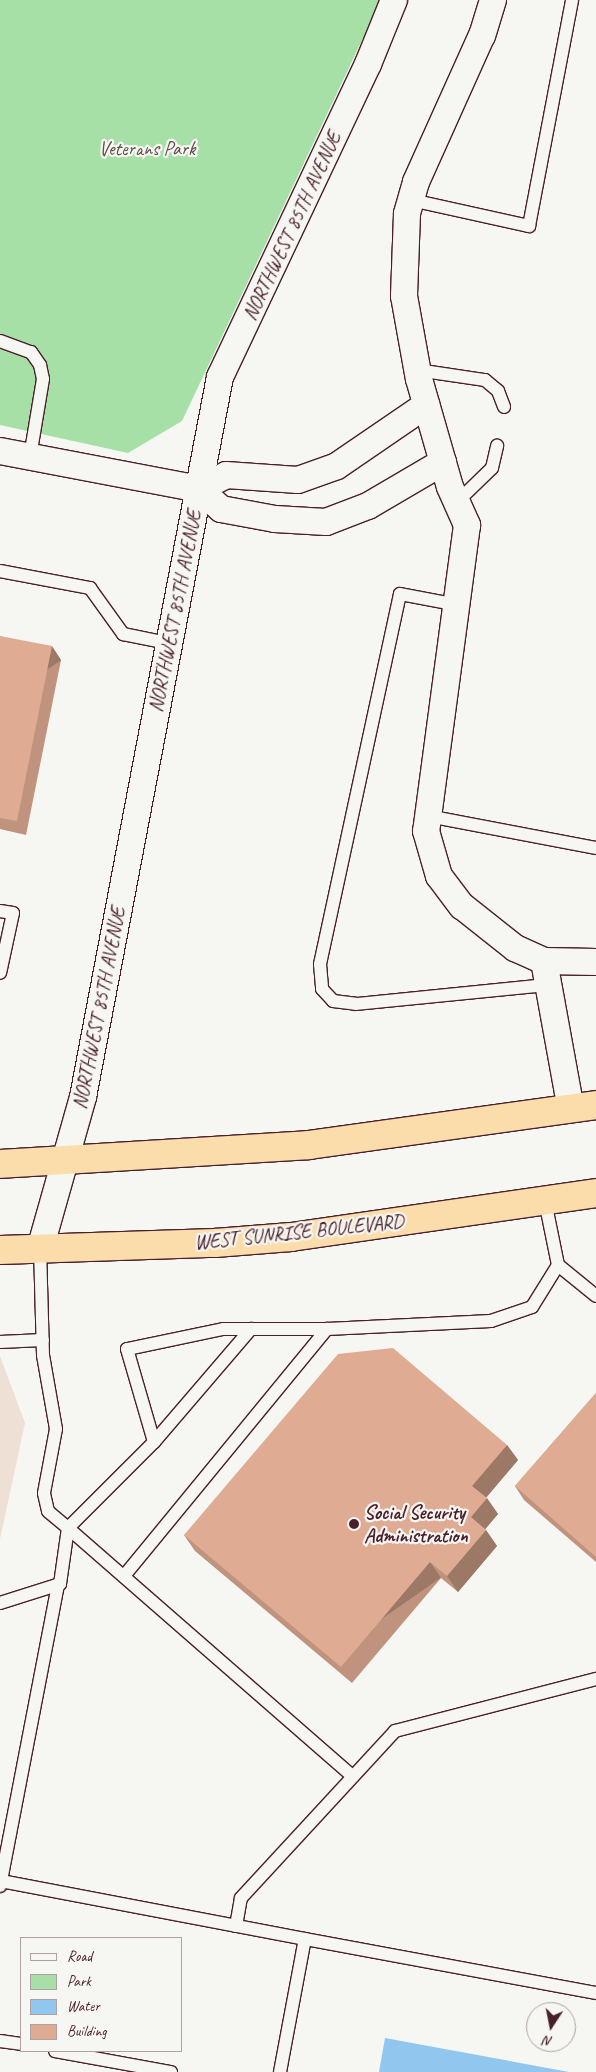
<!DOCTYPE html>
<style>
body{margin:0}
#map{position:relative;width:596px;height:2072px;overflow:hidden;background:#f6f6f2;font-family:Caveat,sans-serif}
div>[style]{position:absolute}
.built>*{inset:0;background:#efe0d6}
.green>*{inset:0;background:#a6e0a6}
.water>*{inset:0;background:#91c7ef}
.roads{filter:drop-shadow(1px 0 #4a1f2b) drop-shadow(-1px 0 #4a1f2b) drop-shadow(0 1px #4a1f2b) drop-shadow(0 -1px #4a1f2b)}
.lane>*{height:12px;margin:-6px;padding:0 6px;transform-origin:6px;border-radius:6px;background:#f6f6f2}
.street>*{height:26px;margin:-13px;padding:0 13px;transform-origin:13px;border-radius:13px;background:#f6f6f2}
.highway>*{height:28px;margin:-14px;padding:0 14px;transform-origin:14px;border-radius:14px;background:#faddab}
.wall>*{inset:0;background:#c0937e}
.shaded-wall>*{inset:0;background:#9c7867;transform-origin:0 0}
.building>*{inset:0;background:#dfab93}
.dots>*{width:14px;height:14px;translate:-50% -50%;box-sizing:border-box;border:2px solid #f6f6f2;border-radius:50%}
span{translate:-50% -50%;white-space:nowrap;text-align:center;line-height:1.15;-webkit-text-stroke:4.5px #f6f6f2;paint-order:stroke}
.park-label{font-size:20px;color:#614f4a}
.street-label{font-size:20px;color:#4a1f2b}
.poi-label{font-size:20px;color:#4a1f2b;font-weight:700}
.left{translate:0 -50%;text-align:left}
.legend{position:absolute;left:20px;top:1937px;width:162px;height:115px;box-sizing:border-box;background:#f6f6f2;border:1px solid #b1a0a2;margin:0;padding:6px 9px;list-style:none;font-size:15px;color:#4a1f2b}
.legend li{display:flex;align-items:center;gap:10px;height:25px}
.legend b{width:25px;border:1px solid #b1a0a2}
.north{position:absolute;left:526px;top:2002px;width:50px;height:50px;box-sizing:border-box;background:#f6f6f2;border:1px solid #b1a0a2;border-radius:50%;rotate:191deg;font-size:14px;font-weight:700;line-height:20px;text-align:center;color:#4a1f2b}
.north::after{content:'';display:block;margin:auto;width:18px;height:22px;background:#4a1f2b;clip-path:polygon(50% 0,100% 100%,50% 72%,0 100%)}
</style>
<div id="map">
<div class="built">
<i style="clip-path:polygon(0 1356px,25px 1423px,0 1539px)"></i>
</div>
<div class="green">
<i style="clip-path:polygon(0 0,381px 0,182px 421px,128px 453px,0 425px)"></i>
</div>
<div class="water">
<i style="clip-path:polygon(385px 2038px,569px 2072px,379px 2072px)"></i>
</div>
<div class="roads">
<div class="lane">
<i style="left:411px;top:200px;width:121px;rotate:12.4deg"></i>
<i style="left:529px;top:226px;width:230px;rotate:-79.2deg"></i>
<i style="left:0;top:341px;width:33px;rotate:20deg"></i>
<i style="left:31px;top:352px;width:16px;rotate:55deg"></i>
<i style="left:40px;top:365px;width:14px;rotate:78deg"></i>
<i style="left:43px;top:379px;width:79px;rotate:99.5deg"></i>
<i style="left:417px;top:370px;width:69px;rotate:8.4deg"></i>
<i style="left:485px;top:380px;width:17px;rotate:40deg"></i>
<i style="left:498px;top:391px;width:17px;rotate:69deg"></i>
<i style="left:457px;top:502px;width:49px;rotate:-44.2deg"></i>
<i style="left:492px;top:468px;width:23px;rotate:-77deg"></i>
<i style="left:0;top:571px;width:92px;rotate:10.7deg"></i>
<i style="left:90px;top:588px;width:57px;rotate:54.3deg"></i>
<i style="left:123px;top:634px;width:46px;rotate:11.3deg"></i>
<i style="left:458px;top:605px;width:59px;rotate:-169.3deg"></i>
<i style="left:400px;top:594px;width:379px;rotate:102.2deg"></i>
<i style="left:320px;top:964px;width:25px;rotate:85deg"></i>
<i style="left:322px;top:989px;width:16px;rotate:47deg"></i>
<i style="left:333px;top:1001px;width:23px;rotate:7deg"></i>
<i style="left:356px;top:1004px;width:193px;rotate:-5.7deg"></i>
<i style="left:428px;top:816px;width:171px;rotate:10.8deg"></i>
<i style="left:0;top:911px;width:13px;rotate:9deg"></i>
<i style="left:13px;top:913px;width:61px;rotate:102.2deg"></i>
<i style="left:545px;top:1201px;width:65px;rotate:78.5deg"></i>
<i style="left:558px;top:1265px;width:49px;rotate:39.2deg"></i>
<i style="left:327px;top:1329px;width:104px;rotate:180deg"></i>
<i style="left:223px;top:1329px;width:98px;rotate:168.2deg"></i>
<i style="left:127px;top:1349px;width:97px;rotate:73.8deg"></i>
<i style="left:154px;top:1442px;width:122px;rotate:135deg"></i>
<i style="left:68px;top:1528px;width:378px;rotate:41.1deg"></i>
<i style="left:0;top:1342px;width:43px;rotate:-2.7deg"></i>
<i style="left:154px;top:1442px;width:149px;rotate:-49.4deg"></i>
<i style="left:124px;top:1576px;width:320px;rotate:-50.6deg"></i>
<i style="left:327px;top:1329px;width:164px;rotate:-2.8deg"></i>
<i style="left:491px;top:1321px;width:43px;rotate:-18.9deg"></i>
<i style="left:532px;top:1307px;width:49px;rotate:-58.2deg"></i>
<i style="left:0;top:1603px;width:63px;rotate:-17.6deg"></i>
<i style="left:60px;top:1584px;width:57px;rotate:-81.9deg"></i>
<i style="left:68px;top:1528px;width:26px;rotate:-140deg"></i>
<i style="left:48px;top:1511px;width:18px;rotate:-103deg"></i>
<i style="left:44px;top:1493px;width:65px;rotate:-79.4deg"></i>
<i style="left:56px;top:1429px;width:75px;rotate:-100deg"></i>
<i style="left:43px;top:1355px;width:106px;rotate:-91.6deg"></i>
<i style="left:1px;top:1881px;width:309px;rotate:10.8deg"></i>
<i style="left:0;top:1886px;width:307px;rotate:-79.1deg"></i>
<i style="left:236px;top:1926px;width:28px;rotate:-80deg"></i>
<i style="left:241px;top:1898px;width:227px;rotate:-47.3deg"></i>
<i style="left:395px;top:1731px;width:208px;rotate:-14.5deg"></i>
<i style="left:0;top:2041px;width:21px;rotate:8deg"></i>
<i style="left:55px;top:2051px;width:118px;rotate:10.3deg"></i>
<i style="left:280px;top:2072px;width:135px;rotate:-79.4deg"></i>
<i style="left:305px;top:1939px;width:296px;rotate:10.5deg"></i>
</div>
<div class="street">
<i style="left:493px;top:0;width:37px;rotate:107deg"></i>
<i style="left:482px;top:35px;width:161px;rotate:114.2deg"></i>
<i style="left:416px;top:182px;width:33px;rotate:106deg"></i>
<i style="left:407px;top:214px;width:82px;rotate:92.1deg"></i>
<i style="left:404px;top:296px;width:84px;rotate:79.8deg"></i>
<i style="left:419px;top:379px;width:112px;rotate:74deg"></i>
<i style="left:450px;top:487px;width:42px;rotate:65.9deg"></i>
<i style="left:467px;top:525px;width:309px;rotate:97.6deg"></i>
<i style="left:426px;top:831px;width:47px;rotate:73.9deg"></i>
<i style="left:439px;top:876px;width:38px;rotate:53deg"></i>
<i style="left:462px;top:906px;width:68px;rotate:38.4deg"></i>
<i style="left:515px;top:948px;width:32px;rotate:24deg"></i>
<i style="left:544px;top:961px;width:52px;rotate:1.1deg"></i>
<i style="left:0;top:451px;width:203px;rotate:10.8deg"></i>
<i style="left:199px;top:489px;width:30px;rotate:42deg"></i>
<i style="left:221px;top:509px;width:55px;rotate:10.5deg"></i>
<i style="left:275px;top:519px;width:51px;rotate:3.4deg"></i>
<i style="left:326px;top:522px;width:45px;rotate:-20.9deg"></i>
<i style="left:368px;top:506px;width:87px;rotate:-30.4deg"></i>
<i style="left:199px;top:489px;width:30px;rotate:-27deg"></i>
<i style="left:226px;top:475px;width:72px;rotate:4deg"></i>
<i style="left:298px;top:480px;width:41px;rotate:-19.7deg"></i>
<i style="left:337px;top:466px;width:108px;rotate:-34.4deg"></i>
<i style="left:544px;top:961px;width:150px;rotate:79.7deg"></i>
<i style="left:40px;top:1249px;width:158px;rotate:-74.2deg"></i>
<i style="left:83px;top:1097px;width:733px;rotate:-79.23deg"></i>
<i style="left:220px;top:377px;width:346px;rotate:-64.7deg"></i>
<i style="left:368px;top:64px;width:69px;rotate:-67.9deg"></i>
</div>
<div class="highway">
<i style="left:0;top:1164px;width:310px;rotate:-3.5deg"></i>
<i style="left:309px;top:1145px;width:290px;rotate:-7.9deg"></i>
<i style="left:0;top:1250px;width:215px;rotate:-1.9deg"></i>
<i style="left:215px;top:1243px;width:76px;rotate:-4.5deg"></i>
<i style="left:291px;top:1237px;width:308px;rotate:-8.2deg"></i>
</div>
</div>
<div class="wall">
<i style="clip-path:polygon(0 636px,61px 660px,26px 835px,0 829px)"></i>
<i style="clip-path:polygon(596px 1393px,596px 1562px,524px 1500px,515px 1486px)"></i>
<i style="clip-path:polygon(507px 1445px,518px 1460px,486px 1498px,498px 1514px,485px 1529px,497px 1546px,458px 1592px,441px 1578px,352px 1683px,195px 1551px,184px 1535px)"></i>
</div>
<div class="shaded-wall">
<i style="left:52px;top:646px;width:17px;height:178px;rotate:57deg"></i>
<i style="clip-path:polygon(507px 1445px,518px 1460px,483px 1501px,472px 1486px)"></i>
<i style="clip-path:polygon(487px 1498px,498px 1514px,482px 1533px,471px 1517px)"></i>
<i style="clip-path:polygon(486px 1530px,497px 1546px,458px 1592px,447px 1576px)"></i>
<i style="left:430px;top:1562px;width:19px;height:138px;rotate:55deg"></i>
</div>
<div class="building">
<i style="clip-path:polygon(0 636px,52px 646px,17px 821px,0 818px)"></i>
<i style="clip-path:polygon(393px 1348px,507px 1445px,472px 1486px,487px 1498px,471px 1517px,486px 1530px,447px 1576px,430px 1562px,341px 1667px,184px 1535px,338px 1354px)"></i>
<i style="clip-path:polygon(596px 1393px,596px 1557px,515px 1486px)"></i>
</div>
<div class="dots">
<i style="left:354px;top:1524px;background:#4a1f2b"></i>
</div>
<div class="park-label">
<span style="left:147px;top:148px">Veterans Park</span>
</div>
<div class="street-label">
<span style="left:292px;top:226px;rotate:-65deg">NORTHWEST 85TH AVENUE</span>
<span style="left:175px;top:611px;rotate:-79deg">NORTHWEST 85TH AVENUE</span>
<span style="left:99px;top:1008px;rotate:-79deg">NORTHWEST 85TH AVENUE</span>
<span style="left:299px;top:1232px;rotate:-6deg">WEST SUNRISE BOULEVARD</span>
</div>
<div class="poi-label">
<span class="left" style="left:364px;top:1524px">Social Security<br>Administration</span>
</div>
<ul class="legend">
<li><b style="height:6px;background:#f6f6f2"></b>Road</li>
<li><b style="height:14px;background:#a6e0a6"></b>Park</li>
<li><b style="height:14px;background:#91c7ef"></b>Water</li>
<li><b style="height:14px;background:#dfab93"></b>Building</li>
</ul>
<div class="north">N</div>
</div>
